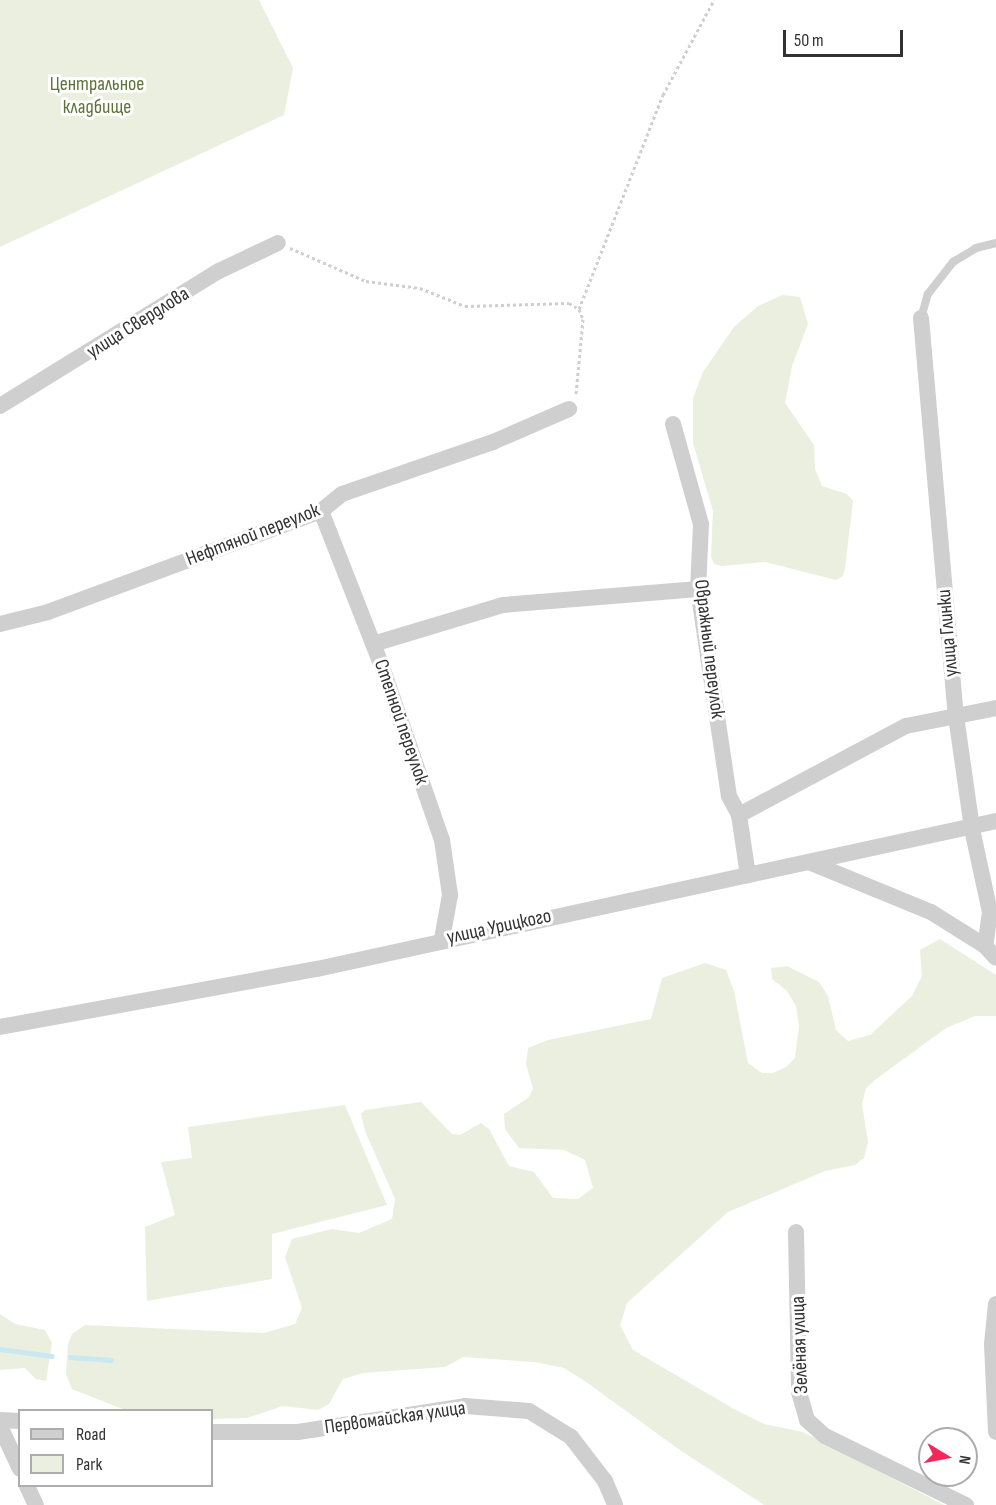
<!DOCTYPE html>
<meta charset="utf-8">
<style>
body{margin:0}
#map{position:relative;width:996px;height:1505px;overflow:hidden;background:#fff;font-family:"Sofia Sans Condensed",sans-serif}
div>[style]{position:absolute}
.green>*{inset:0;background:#ebefdf}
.stream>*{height:4.5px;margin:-2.25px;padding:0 2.25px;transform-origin:2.25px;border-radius:2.25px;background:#cae8f0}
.path>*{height:3px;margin-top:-1.5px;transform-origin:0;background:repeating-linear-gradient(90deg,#cfcfcf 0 3px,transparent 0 6px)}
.lane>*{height:8px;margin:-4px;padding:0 4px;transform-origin:4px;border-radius:4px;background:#cfcfcf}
.street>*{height:16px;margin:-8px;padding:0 8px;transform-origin:8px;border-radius:8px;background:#cfcfcf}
span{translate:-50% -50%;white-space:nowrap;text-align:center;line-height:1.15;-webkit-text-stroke:6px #fff;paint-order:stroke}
.park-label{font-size:20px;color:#5e7339}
.street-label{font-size:20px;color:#323232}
.legend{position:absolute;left:18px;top:1409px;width:195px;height:78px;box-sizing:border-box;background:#fff;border:2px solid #adadad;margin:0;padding:8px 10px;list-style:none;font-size:18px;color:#323232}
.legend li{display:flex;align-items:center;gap:12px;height:30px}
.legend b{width:30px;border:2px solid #adadad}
.north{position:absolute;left:918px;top:1427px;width:60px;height:60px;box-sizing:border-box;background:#fff;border:2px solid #adadad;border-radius:50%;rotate:100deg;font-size:16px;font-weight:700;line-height:24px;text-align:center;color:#323232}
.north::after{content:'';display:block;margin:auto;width:21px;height:27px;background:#f62659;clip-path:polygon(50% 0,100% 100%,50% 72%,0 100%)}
.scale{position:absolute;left:783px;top:30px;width:120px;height:27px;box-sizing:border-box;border:3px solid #323232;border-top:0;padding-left:8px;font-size:18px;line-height:21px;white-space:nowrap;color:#323232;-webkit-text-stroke:4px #fff;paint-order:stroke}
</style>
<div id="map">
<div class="green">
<i style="clip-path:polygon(0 0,259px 0,293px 68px,284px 115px,0 247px)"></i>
<i style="clip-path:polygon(783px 295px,800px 297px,808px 324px,792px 366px,785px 403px,814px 445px,815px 469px,822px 486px,847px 494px,853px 501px,845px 568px,843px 576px,836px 580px,765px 562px,722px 566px,714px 564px,711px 556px,713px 511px,693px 443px,693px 398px,703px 372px,734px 327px,758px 306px)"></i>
<i style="clip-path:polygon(940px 939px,996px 975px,996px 1016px,975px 1016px,946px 1028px,875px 1080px,866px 1088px,862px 1104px,868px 1142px,864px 1158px,855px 1165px,825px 1171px,728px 1212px,627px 1303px,620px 1325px,633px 1350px,734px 1409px,764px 1424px,803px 1432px,944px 1505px,764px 1505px,677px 1448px,589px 1384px,564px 1368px,535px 1362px,463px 1357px,445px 1367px,363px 1373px,343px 1379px,329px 1404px,318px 1410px,283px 1406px,247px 1418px,212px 1419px,212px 1410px,125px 1410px,72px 1389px,66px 1374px,68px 1344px,72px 1334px,85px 1325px,264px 1333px,295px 1324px,302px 1308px,285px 1257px,292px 1239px,332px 1229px,359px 1233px,392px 1219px,395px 1199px,365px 1131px,361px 1114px,365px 1110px,421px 1102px,452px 1134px,460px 1135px,481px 1123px,489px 1129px,509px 1166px,534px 1172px,553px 1198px,578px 1199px,593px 1188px,585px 1160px,564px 1150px,519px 1148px,505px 1129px,504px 1114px,528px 1098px,533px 1089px,526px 1064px,528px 1048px,548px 1040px,651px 1019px,662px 978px,705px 963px,726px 970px,734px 991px,748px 1063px,762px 1073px,773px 1073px,786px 1067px,795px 1058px,799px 1026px,796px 1006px,787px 991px,772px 979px,771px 968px,787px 966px,819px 982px,828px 996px,836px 1030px,848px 1041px,870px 1035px,912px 996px,922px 976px,920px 950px)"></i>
<i style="clip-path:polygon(345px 1105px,387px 1205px,272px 1234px,272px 1279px,147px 1301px,145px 1227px,175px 1215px,161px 1162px,192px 1158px,188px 1127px)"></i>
<i style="clip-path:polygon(0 1314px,15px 1324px,45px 1330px,52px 1343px,46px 1381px,36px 1379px,25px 1368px,0 1370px)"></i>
</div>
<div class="stream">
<i style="left:0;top:1349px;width:52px;rotate:7.7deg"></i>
<i style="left:70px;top:1357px;width:41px;rotate:4.2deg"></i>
</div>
<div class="path">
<i style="left:290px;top:248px;width:83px;rotate:23.5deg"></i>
<i style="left:366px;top:281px;width:54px;rotate:7.4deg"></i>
<i style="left:420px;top:288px;width:48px;rotate:21.8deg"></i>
<i style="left:465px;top:306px;width:104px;rotate:-1.7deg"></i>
<i style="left:569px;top:303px;width:12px;rotate:31deg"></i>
<i style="left:579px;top:309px;width:11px;rotate:68deg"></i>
<i style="left:583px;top:319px;width:76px;rotate:95.3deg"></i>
<i style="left:579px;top:309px;width:230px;rotate:-68.6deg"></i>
<i style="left:663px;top:95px;width:108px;rotate:-61.8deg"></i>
</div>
<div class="lane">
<i style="left:921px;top:318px;width:25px;rotate:-74deg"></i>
<i style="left:928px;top:294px;width:41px;rotate:-52deg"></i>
<i style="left:953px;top:262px;width:27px;rotate:-31deg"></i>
<i style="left:976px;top:248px;width:21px;rotate:-14deg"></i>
</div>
<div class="street">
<i style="left:921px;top:318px;width:400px;rotate:85deg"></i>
<i style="left:956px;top:716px;width:114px;rotate:81.9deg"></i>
<i style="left:972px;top:829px;width:85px;rotate:77.8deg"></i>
<i style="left:990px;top:912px;width:34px;rotate:98deg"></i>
<i style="left:0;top:406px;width:257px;rotate:-31.7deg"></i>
<i style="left:219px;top:271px;width:65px;rotate:-25.4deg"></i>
<i style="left:673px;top:424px;width:104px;rotate:74.4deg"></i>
<i style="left:701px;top:524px;width:65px;rotate:92.6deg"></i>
<i style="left:698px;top:589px;width:209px;rotate:81.5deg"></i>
<i style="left:729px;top:796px;width:21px;rotate:62deg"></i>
<i style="left:739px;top:815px;width:61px;rotate:81.5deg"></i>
<i style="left:321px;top:511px;width:168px;rotate:68.6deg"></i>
<i style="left:382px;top:667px;width:183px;rotate:70.9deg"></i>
<i style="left:442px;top:840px;width:56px;rotate:81.7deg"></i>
<i style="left:450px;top:895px;width:45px;rotate:100.3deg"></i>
<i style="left:0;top:624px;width:49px;rotate:-14deg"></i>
<i style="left:48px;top:612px;width:291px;rotate:-20.3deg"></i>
<i style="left:321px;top:511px;width:27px;rotate:-39deg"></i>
<i style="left:342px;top:494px;width:160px;rotate:-19deg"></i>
<i style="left:493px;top:442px;width:83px;rotate:-23.5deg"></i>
<i style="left:373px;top:644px;width:136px;rotate:-16.7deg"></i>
<i style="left:503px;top:605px;width:196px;rotate:-4.7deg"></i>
<i style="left:739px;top:815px;width:189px;rotate:-28.1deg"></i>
<i style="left:906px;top:726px;width:92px;rotate:-11.3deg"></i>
<i style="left:809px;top:862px;width:132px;rotate:22.3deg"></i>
<i style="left:931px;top:912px;width:64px;rotate:32.2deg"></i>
<i style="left:985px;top:946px;width:16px;rotate:47deg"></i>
<i style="left:0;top:1027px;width:322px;rotate:-10.4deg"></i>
<i style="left:317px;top:969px;width:695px;rotate:-12.3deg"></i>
<i style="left:796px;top:1232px;width:160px;rotate:88.9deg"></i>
<i style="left:799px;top:1392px;width:29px;rotate:74deg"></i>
<i style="left:807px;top:1420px;width:24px;rotate:42deg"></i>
<i style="left:825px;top:1436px;width:157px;rotate:26.1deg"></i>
<i style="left:996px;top:1304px;width:40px;rotate:95.7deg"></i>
<i style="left:992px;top:1344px;width:88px;rotate:87.4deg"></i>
<i style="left:0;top:1420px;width:20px;rotate:3deg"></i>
<i style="left:0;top:1426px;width:47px;rotate:65.1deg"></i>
<i style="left:212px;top:1432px;width:86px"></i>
<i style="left:298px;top:1432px;width:169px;rotate:-8.8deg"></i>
<i style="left:465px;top:1406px;width:64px;rotate:4.5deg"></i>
<i style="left:529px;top:1411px;width:49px;rotate:31.8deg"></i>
<i style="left:571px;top:1437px;width:56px;rotate:52.3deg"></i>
<i style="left:605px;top:1481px;width:26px;rotate:67deg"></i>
<i style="left:27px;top:1486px;width:21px;rotate:65deg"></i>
</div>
<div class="park-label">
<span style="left:97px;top:96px">Центральное<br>кладбище</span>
</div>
<div class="street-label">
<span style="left:138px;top:323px;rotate:-32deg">улица Свердлова</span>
<span style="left:253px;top:535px;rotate:-21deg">Нефтяной переулок</span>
<span style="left:948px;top:633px;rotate:-95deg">улица Глинки</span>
<span style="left:709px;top:649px;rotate:83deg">Овражный переулок</span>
<span style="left:401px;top:722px;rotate:71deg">Степной переулок</span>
<span style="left:499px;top:927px;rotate:-12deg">улица Урицкого</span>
<span style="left:800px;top:1345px;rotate:-92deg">Зелёная улица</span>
<span style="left:395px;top:1418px;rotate:-8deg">Первомайская улица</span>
</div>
<ul class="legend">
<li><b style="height:8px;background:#cfcfcf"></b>Road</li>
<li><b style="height:16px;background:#ebefdf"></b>Park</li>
</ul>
<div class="north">N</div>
<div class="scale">50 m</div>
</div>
